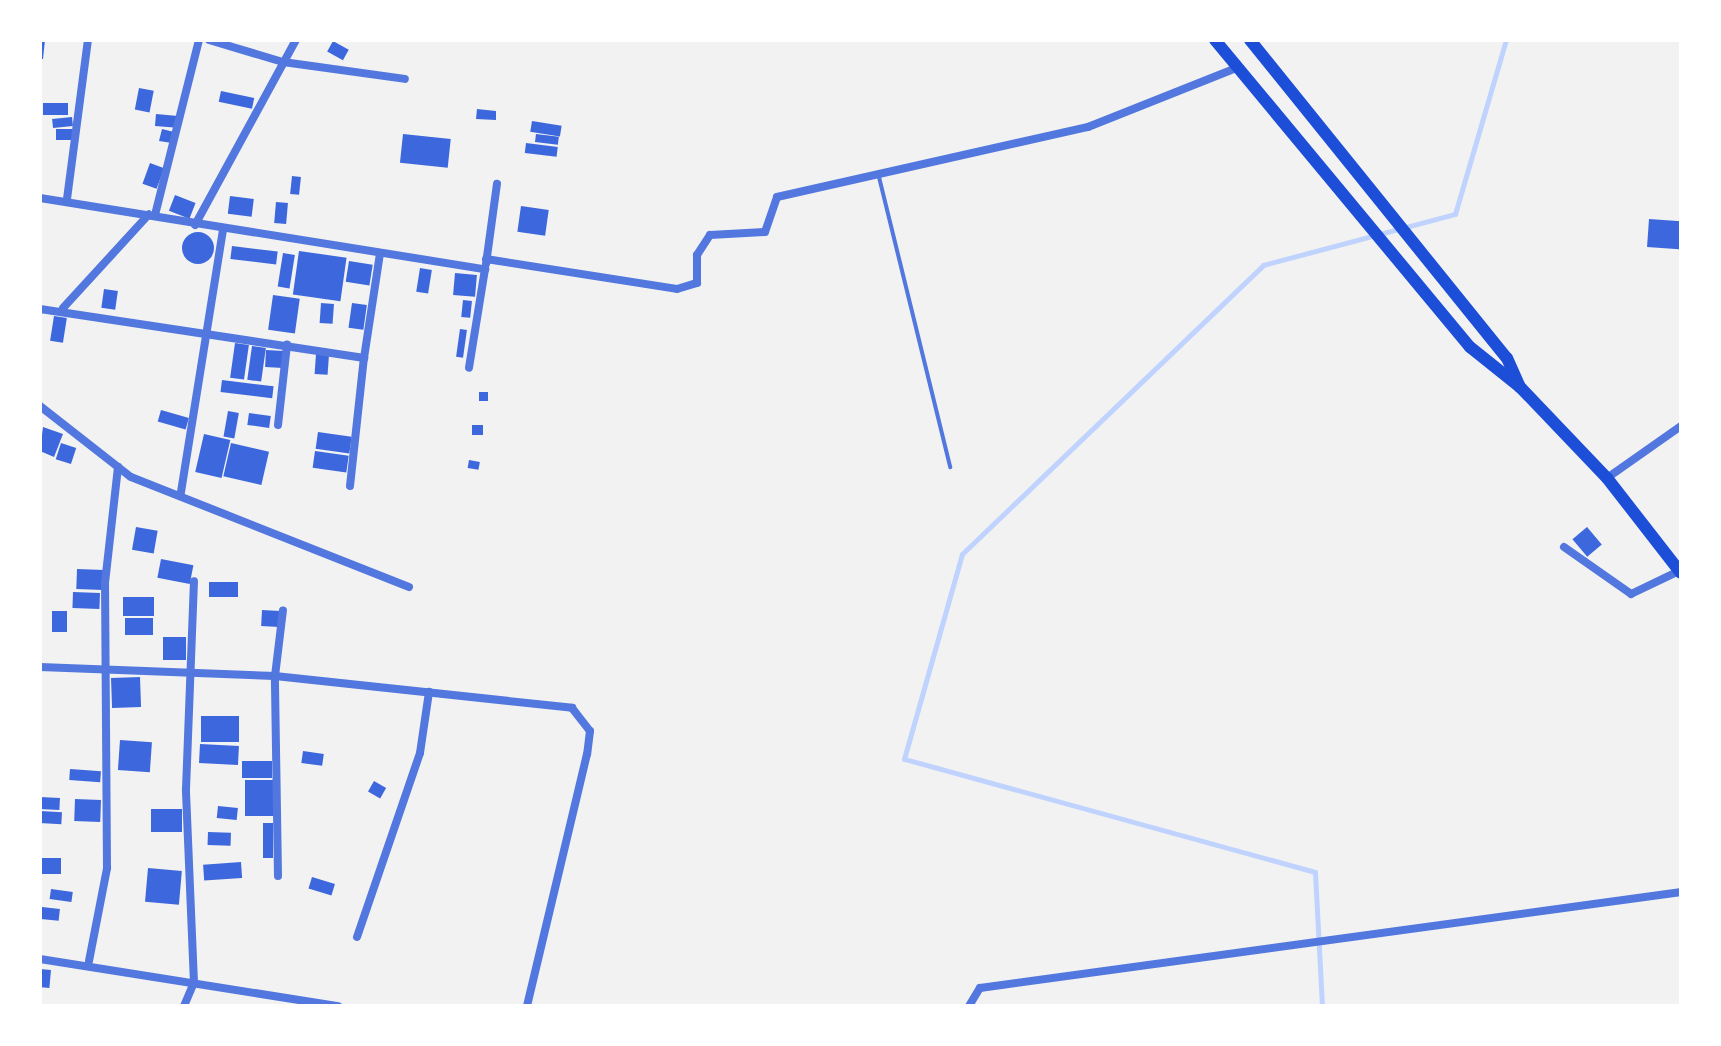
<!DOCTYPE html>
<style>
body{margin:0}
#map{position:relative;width:1721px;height:1046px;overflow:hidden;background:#f2f2f2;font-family:Quicksand,sans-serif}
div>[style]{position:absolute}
.stream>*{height:5px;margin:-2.5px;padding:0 2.5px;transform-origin:2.5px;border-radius:2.5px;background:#bfd3fe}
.building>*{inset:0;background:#3d67dc;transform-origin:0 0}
.round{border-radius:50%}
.service>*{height:4px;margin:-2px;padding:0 2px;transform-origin:2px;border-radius:2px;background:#5277de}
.minor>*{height:8px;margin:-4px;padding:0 4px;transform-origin:4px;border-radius:4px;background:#5277de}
.secondary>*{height:12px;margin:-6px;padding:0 6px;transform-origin:6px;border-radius:6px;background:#1d4ed8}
span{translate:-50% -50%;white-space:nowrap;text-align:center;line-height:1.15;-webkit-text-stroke:7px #fff;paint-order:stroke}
.frame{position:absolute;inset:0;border:42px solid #fff;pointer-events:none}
</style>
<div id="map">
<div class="stream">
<i style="left:1322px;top:1006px;width:134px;rotate:-93deg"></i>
<i style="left:1315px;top:872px;width:426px;rotate:-164.6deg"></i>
<i style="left:904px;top:759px;width:213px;rotate:-74.2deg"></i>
<i style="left:962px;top:554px;width:417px;rotate:-43.8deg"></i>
<i style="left:1263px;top:265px;width:199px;rotate:-14.9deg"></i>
<i style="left:1455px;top:214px;width:181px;rotate:-73.7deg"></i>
</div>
<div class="building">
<i style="clip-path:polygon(40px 40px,45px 40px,43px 59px,40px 59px)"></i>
<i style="left:333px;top:41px;width:18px;height:12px;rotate:29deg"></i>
<i style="left:139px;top:88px;width:15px;height:22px;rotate:11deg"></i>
<i style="left:221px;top:91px;width:34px;height:11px;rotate:12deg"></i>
<i style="left:68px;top:103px;width:12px;height:25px;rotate:90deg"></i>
<i style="clip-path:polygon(477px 109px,496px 111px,496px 120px,476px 119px)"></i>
<i style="left:156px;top:114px;width:22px;height:12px;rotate:5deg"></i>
<i style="left:72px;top:117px;width:9px;height:20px;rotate:84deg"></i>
<i style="left:532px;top:121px;width:30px;height:11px;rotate:9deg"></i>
<i style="left:56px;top:129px;width:18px;height:11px"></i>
<i style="clip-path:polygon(162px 129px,174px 132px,172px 143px,159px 141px)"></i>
<i style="left:403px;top:134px;width:48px;height:29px;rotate:6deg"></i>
<i style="left:536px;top:134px;width:23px;height:8px;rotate:7deg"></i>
<i style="left:526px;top:143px;width:32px;height:10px;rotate:7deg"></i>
<i style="left:150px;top:163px;width:15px;height:22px;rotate:20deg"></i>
<i style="left:292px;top:176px;width:9px;height:18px;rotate:6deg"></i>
<i style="left:175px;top:195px;width:22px;height:17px;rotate:21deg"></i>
<i style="left:230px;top:196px;width:24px;height:18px;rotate:7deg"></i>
<i style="left:276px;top:202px;width:12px;height:21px;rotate:5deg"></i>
<i style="left:521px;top:206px;width:28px;height:26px;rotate:8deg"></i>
<i style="left:1649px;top:219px;width:32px;height:28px;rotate:4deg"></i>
<i class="round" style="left:182px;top:232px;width:32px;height:32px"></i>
<i style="left:232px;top:246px;width:46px;height:13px;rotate:7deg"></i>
<i style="left:299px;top:251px;width:48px;height:44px;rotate:8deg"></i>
<i style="left:283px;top:253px;width:12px;height:34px;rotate:9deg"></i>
<i style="left:349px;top:261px;width:24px;height:21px;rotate:9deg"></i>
<i style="left:420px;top:268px;width:12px;height:24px;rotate:9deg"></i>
<i style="left:455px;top:273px;width:22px;height:22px;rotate:5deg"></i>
<i style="left:104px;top:289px;width:14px;height:19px;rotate:8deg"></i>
<i style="left:273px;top:295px;width:27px;height:35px;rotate:8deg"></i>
<i style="left:463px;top:300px;width:9px;height:17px;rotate:6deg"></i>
<i style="left:321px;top:303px;width:13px;height:20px;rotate:4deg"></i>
<i style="left:352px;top:303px;width:15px;height:25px;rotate:8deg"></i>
<i style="left:54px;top:316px;width:13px;height:25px;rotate:9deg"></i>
<i style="left:460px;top:329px;width:7px;height:28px;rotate:8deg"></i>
<i style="left:235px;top:343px;width:14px;height:35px;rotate:8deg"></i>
<i style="left:252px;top:346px;width:14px;height:34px;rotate:8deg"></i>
<i style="left:266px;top:350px;width:18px;height:17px;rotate:3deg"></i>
<i style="left:316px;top:354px;width:13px;height:20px;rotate:4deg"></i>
<i style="left:222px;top:380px;width:52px;height:12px;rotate:7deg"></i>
<i style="left:479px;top:392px;width:9px;height:9px"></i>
<i style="left:161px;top:410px;width:29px;height:12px;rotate:16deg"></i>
<i style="left:228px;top:411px;width:11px;height:26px;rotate:10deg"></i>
<i style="left:249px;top:413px;width:22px;height:12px;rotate:8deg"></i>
<i style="left:472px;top:425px;width:11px;height:10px"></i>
<i style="clip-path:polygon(43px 427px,63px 434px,54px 457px,40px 451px)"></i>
<i style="left:318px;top:432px;width:34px;height:17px;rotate:8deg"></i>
<i style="left:204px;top:434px;width:27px;height:39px;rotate:13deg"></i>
<i style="left:61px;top:443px;width:16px;height:17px;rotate:18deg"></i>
<i style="left:231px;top:443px;width:39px;height:34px;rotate:13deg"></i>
<i style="left:315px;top:451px;width:34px;height:17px;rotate:8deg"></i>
<i style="left:469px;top:460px;width:11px;height:8px;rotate:10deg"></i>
<i style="left:136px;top:527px;width:22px;height:23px;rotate:10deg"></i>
<i style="left:1587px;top:527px;width:23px;height:19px;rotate:50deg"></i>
<i style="left:161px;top:559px;width:33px;height:19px;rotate:11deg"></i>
<i style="left:77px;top:569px;width:27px;height:20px;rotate:2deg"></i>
<i style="left:209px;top:582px;width:29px;height:15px"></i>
<i style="left:73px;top:592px;width:27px;height:16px;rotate:2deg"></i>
<i style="left:123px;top:597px;width:31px;height:19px"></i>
<i style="left:262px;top:610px;width:18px;height:16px;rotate:3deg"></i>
<i style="left:67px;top:611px;width:21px;height:15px;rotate:90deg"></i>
<i style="left:153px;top:618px;width:17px;height:28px;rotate:90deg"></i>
<i style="left:163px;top:637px;width:23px;height:23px"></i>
<i style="left:140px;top:677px;width:30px;height:29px;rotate:88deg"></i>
<i style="left:239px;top:716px;width:26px;height:38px;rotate:90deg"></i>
<i style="left:120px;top:740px;width:32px;height:30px;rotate:4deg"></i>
<i style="left:200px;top:744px;width:39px;height:19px;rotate:3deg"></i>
<i style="left:303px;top:751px;width:21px;height:12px;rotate:8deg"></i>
<i style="left:272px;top:761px;width:17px;height:30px;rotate:90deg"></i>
<i style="left:70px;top:769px;width:31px;height:11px;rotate:4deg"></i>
<i style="left:245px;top:780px;width:31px;height:36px"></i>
<i style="left:374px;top:781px;width:14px;height:12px;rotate:30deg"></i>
<i style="left:40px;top:797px;width:20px;height:12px;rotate:3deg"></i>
<i style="left:75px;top:799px;width:26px;height:22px;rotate:2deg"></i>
<i style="left:218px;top:806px;width:20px;height:12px;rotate:6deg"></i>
<i style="left:151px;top:809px;width:31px;height:23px"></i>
<i style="left:40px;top:811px;width:22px;height:12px;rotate:3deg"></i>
<i style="left:263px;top:823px;width:10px;height:35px"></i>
<i style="left:208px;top:832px;width:23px;height:13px;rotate:2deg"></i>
<i style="left:40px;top:858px;width:21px;height:16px"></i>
<i style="left:241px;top:862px;width:16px;height:38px;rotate:86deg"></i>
<i style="left:148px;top:868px;width:34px;height:34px;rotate:5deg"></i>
<i style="left:312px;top:877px;width:24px;height:12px;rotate:17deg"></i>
<i style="left:51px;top:889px;width:22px;height:10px;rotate:8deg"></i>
<i style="left:42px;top:907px;width:18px;height:12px;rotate:6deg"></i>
<i style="left:40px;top:969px;width:11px;height:18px;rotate:5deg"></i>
</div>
<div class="service">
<i style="left:878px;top:173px;width:303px;rotate:76.2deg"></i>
</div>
<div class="minor">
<i style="left:209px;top:40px;width:77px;rotate:16.6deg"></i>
<i style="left:283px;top:62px;width:123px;rotate:7.9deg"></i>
<i style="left:40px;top:198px;width:451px;rotate:9.1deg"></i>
<i style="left:485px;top:269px;width:100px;rotate:99.2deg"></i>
<i style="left:67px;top:199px;width:160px;rotate:-82.5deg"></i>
<i style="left:155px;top:215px;width:180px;rotate:-75.9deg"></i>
<i style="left:195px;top:225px;width:211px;rotate:-61.4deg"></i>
<i style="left:486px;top:259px;width:193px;rotate:8.9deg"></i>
<i style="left:677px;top:289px;width:21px;rotate:-17deg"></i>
<i style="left:697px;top:283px;width:28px;rotate:-90deg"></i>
<i style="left:697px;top:255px;width:24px;rotate:-57deg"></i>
<i style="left:710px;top:235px;width:55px;rotate:-3.1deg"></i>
<i style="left:765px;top:232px;width:37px;rotate:-71deg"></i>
<i style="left:777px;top:197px;width:319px;rotate:-12.7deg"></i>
<i style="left:1088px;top:127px;width:159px;rotate:-21.7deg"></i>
<i style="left:486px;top:264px;width:81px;rotate:-82.2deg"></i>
<i style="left:63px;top:308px;width:127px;rotate:-47.5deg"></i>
<i style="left:40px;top:309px;width:328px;rotate:8.6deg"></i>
<i style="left:364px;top:358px;width:105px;rotate:-81.3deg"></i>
<i style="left:40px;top:406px;width:115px;rotate:38deg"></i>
<i style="left:131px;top:477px;width:299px;rotate:21.6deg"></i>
<i style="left:278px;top:425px;width:81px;rotate:-83.6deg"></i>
<i style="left:1607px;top:478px;width:90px;rotate:-35.1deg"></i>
<i style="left:350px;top:486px;width:129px;rotate:-83.8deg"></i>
<i style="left:181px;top:492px;width:266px;rotate:-80.9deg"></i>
<i style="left:1564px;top:547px;width:82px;rotate:35deg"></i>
<i style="left:1631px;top:594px;width:53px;rotate:-25.6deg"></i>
<i style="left:40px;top:667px;width:235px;rotate:2.2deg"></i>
<i style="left:275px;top:676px;width:299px;rotate:6.1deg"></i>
<i style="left:572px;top:708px;width:29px;rotate:52deg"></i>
<i style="left:590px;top:731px;width:23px;rotate:97deg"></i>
<i style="left:587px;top:754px;width:259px;rotate:103.4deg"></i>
<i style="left:278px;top:876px;width:200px;rotate:-90.9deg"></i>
<i style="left:275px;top:676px;width:66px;rotate:-83.1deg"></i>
<i style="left:357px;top:937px;width:194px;rotate:-71.1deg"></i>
<i style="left:420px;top:753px;width:62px;rotate:-81.6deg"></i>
<i style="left:40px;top:959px;width:302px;rotate:9deg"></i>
<i style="left:89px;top:961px;width:95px;rotate:-79deg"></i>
<i style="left:107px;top:868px;width:285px;rotate:-90.4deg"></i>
<i style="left:105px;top:583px;width:117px;rotate:-83.6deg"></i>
<i style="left:184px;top:1006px;width:25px;rotate:-67deg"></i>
<i style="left:194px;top:983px;width:194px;rotate:-92.4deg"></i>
<i style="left:186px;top:789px;width:208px;rotate:-87.8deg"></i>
<i style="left:969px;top:1006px;width:21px;rotate:-59deg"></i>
<i style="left:980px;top:988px;width:708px;rotate:-7.8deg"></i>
</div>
<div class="secondary">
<i style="left:1215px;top:40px;width:399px;rotate:50.3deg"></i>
<i style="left:1470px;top:347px;width:64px;rotate:38.7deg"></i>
<i style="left:1520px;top:387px;width:126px;rotate:46.3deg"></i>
<i style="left:1607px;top:478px;width:120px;rotate:52.1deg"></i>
<i style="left:1250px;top:40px;width:409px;rotate:51.1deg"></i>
<i style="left:1507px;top:358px;width:32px;rotate:66deg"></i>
</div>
<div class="frame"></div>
</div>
